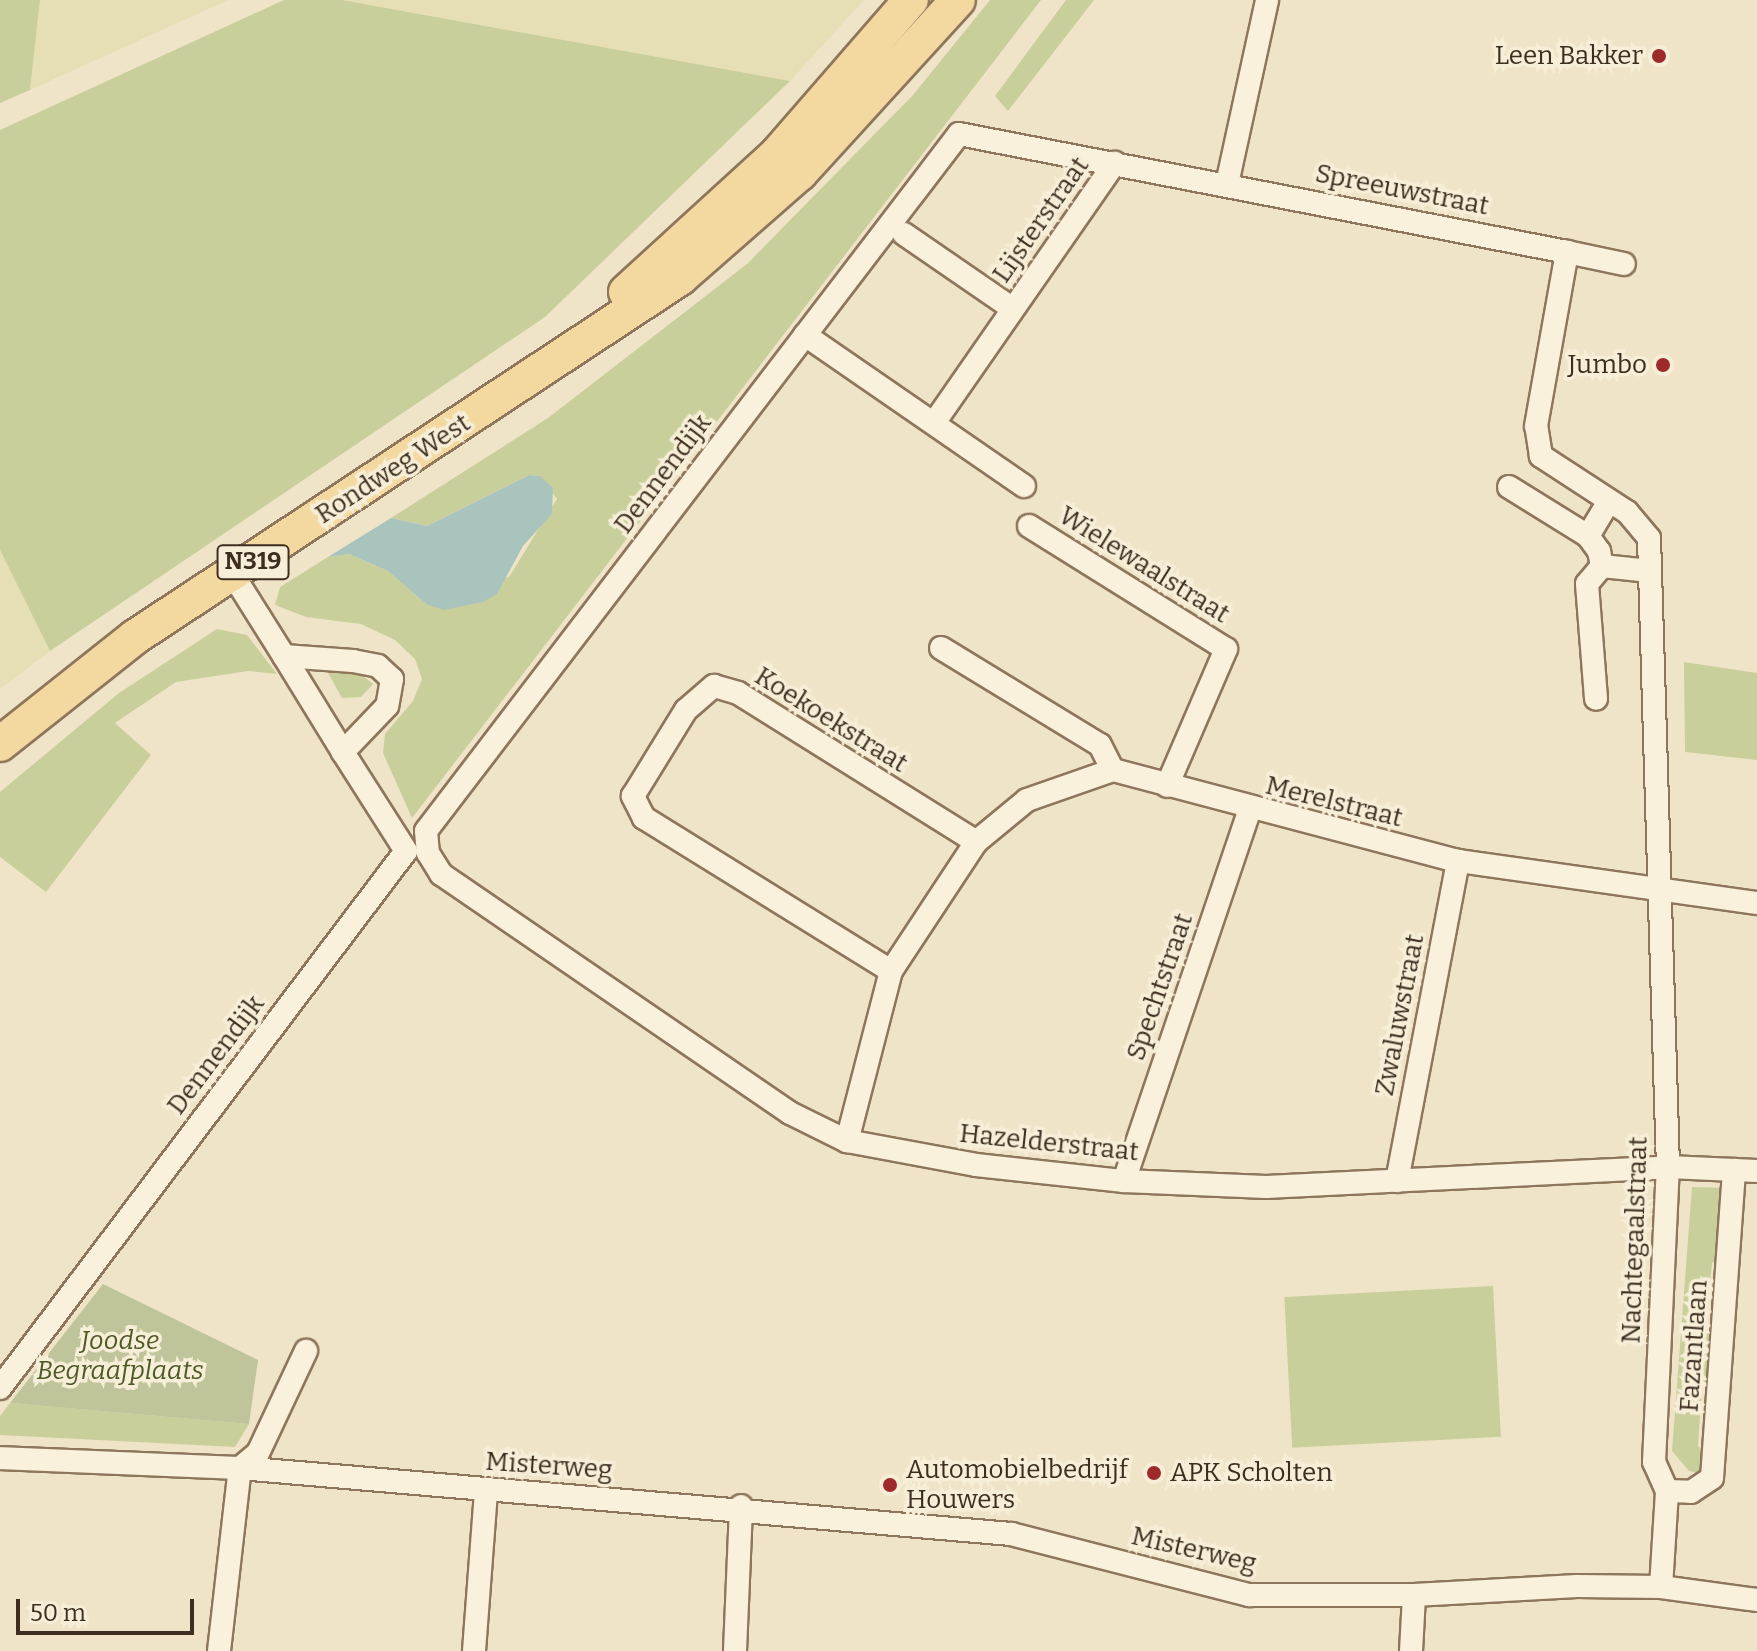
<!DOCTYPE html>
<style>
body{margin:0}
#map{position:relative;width:1757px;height:1651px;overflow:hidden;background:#f0e4c8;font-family:Bitter,serif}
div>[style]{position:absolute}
.farmland>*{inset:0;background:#e6deb5}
.green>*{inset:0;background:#c9cf9b;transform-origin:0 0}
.cemetery>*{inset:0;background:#bfc49a}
.water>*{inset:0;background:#a9c4bc}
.roads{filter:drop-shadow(2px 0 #8d765c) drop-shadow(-2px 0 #8d765c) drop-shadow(0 2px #8d765c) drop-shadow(0 -2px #8d765c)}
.street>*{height:22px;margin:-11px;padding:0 11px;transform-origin:11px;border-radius:11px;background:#faf1dc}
.primary>*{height:34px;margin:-17px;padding:0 17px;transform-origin:17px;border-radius:17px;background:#f3d9a0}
.dots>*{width:22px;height:22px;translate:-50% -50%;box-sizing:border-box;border:4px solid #f7eed8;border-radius:50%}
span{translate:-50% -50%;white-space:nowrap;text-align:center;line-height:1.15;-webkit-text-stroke:7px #f7eed8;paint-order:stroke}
.shield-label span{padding:2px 6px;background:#f7eed8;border:2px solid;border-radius:6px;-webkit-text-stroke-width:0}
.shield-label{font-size:24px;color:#3d2e20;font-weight:700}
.poi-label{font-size:26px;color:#3d2e20}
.right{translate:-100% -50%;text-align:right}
.left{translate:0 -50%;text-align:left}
.street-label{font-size:26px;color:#3d2e20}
.park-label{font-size:26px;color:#4d5a26;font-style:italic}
.scale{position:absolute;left:16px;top:1599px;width:178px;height:36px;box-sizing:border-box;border:4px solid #3d2e20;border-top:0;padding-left:10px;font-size:24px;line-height:28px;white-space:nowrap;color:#3d2e20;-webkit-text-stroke:6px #f7eed8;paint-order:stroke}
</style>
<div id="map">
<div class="farmland">
<i style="clip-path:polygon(40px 0,228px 0,30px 90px)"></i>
<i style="clip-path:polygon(342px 0,864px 0,790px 81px)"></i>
<i style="clip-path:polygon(0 550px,50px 651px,0 689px)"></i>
</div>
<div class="green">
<i style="clip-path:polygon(0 0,40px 0,30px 90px,0 103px)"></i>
<i style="clip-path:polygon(284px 0,342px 0,790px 81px,545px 317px,50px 651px,0 550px,0 130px)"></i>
<i style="clip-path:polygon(990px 0,1041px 0,412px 818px,383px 753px,385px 734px,413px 701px,422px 679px,415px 659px,395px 640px,361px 624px,306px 617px,275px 605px,280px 587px,328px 557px,349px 554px,388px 571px,426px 604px,509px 577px,557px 499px,540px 476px,529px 475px,427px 526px,391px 518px,548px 418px,747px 264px,913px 95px)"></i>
<i style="clip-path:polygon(1066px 0,1094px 0,1008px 111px,995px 96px)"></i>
<i style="clip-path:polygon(217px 629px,247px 635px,277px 674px,248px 671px,176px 682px,115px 723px,151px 755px,46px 892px,0 857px,0 792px,119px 693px)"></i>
<i style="clip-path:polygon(1684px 662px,1757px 673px,1757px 760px,1685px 752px)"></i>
<i style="clip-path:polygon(327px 671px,362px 675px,373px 684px,361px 697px,342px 698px)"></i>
<i style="clip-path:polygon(1692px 1187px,1729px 1188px,1724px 1255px,1712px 1263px,1706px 1329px,1716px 1341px,1712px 1374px,1702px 1386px,1698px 1446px,1706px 1453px,1705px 1474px,1689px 1471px,1672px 1451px)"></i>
<i style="left:1493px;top:1286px;width:151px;height:209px;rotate:87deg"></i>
<i style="clip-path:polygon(10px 1403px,249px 1424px,235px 1447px,0 1435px,0 1416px)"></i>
</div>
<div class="cemetery">
<i style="clip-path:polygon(103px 1284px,258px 1360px,249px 1424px,10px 1403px)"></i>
</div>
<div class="water">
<i style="clip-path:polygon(529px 475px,540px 476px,553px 488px,552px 514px,523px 546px,497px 594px,483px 602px,444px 610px,426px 604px,388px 571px,349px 554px,328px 557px,391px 518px,427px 526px)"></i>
</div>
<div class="roads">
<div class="street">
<i style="left:1227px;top:184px;width:188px;rotate:-77.7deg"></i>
<i style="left:904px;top:234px;width:132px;rotate:34.5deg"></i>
<i style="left:1567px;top:252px;width:58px;rotate:11.9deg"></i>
<i style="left:805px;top:335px;width:266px;rotate:34.6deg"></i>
<i style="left:934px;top:423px;width:317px;rotate:-55.2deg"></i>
<i style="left:1509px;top:487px;width:93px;rotate:31.8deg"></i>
<i style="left:1588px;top:536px;width:19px;rotate:54deg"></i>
<i style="left:1599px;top:551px;width:15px;rotate:79deg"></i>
<i style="left:1602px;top:566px;width:23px;rotate:130deg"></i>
<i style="left:1587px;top:584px;width:115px;rotate:85.5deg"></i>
<i style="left:1029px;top:526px;width:232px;rotate:32deg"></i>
<i style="left:1226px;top:649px;width:149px;rotate:113.3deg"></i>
<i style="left:1588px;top:536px;width:41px;rotate:-59deg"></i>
<i style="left:1602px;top:566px;width:48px;rotate:5.9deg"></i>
<i style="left:233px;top:575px;width:96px;rotate:57.8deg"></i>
<i style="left:941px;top:648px;width:186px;rotate:31.4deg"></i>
<i style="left:1100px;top:745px;width:28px;rotate:63deg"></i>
<i style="left:1113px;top:770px;width:357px;rotate:14.8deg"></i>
<i style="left:1458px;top:861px;width:302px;rotate:8deg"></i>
<i style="left:891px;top:971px;width:291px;rotate:-148.2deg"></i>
<i style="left:644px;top:818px;width:25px;rotate:-117deg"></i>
<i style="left:633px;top:796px;width:101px;rotate:-58.4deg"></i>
<i style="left:686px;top:710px;width:37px;rotate:-41deg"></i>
<i style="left:714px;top:686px;width:25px;rotate:16deg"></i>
<i style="left:738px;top:693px;width:281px;rotate:32deg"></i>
<i style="left:847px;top:1141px;width:176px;rotate:-75.5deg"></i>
<i style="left:891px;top:971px;width:154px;rotate:-56.6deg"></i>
<i style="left:976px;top:842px;width:66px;rotate:-39.5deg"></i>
<i style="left:1027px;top:800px;width:91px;rotate:-19.2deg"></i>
<i style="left:1124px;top:1181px;width:391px;rotate:-71.3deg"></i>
<i style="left:1397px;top:1181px;width:326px;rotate:-79.2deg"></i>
<i style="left:0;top:1388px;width:673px;rotate:-52.91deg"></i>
<i style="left:406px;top:851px;width:117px;rotate:-122.5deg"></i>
<i style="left:343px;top:752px;width:113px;rotate:-121.6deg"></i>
<i style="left:284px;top:656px;width:69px;rotate:4.1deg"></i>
<i style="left:353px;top:661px;width:25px;rotate:11deg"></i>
<i style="left:378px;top:666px;width:19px;rotate:43deg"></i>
<i style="left:392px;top:679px;width:27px;rotate:100deg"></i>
<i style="left:387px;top:706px;width:64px;rotate:133.7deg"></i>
<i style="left:0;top:1458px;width:240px;rotate:2.4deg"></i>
<i style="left:240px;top:1468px;width:774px;rotate:4.89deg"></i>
<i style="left:1011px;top:1534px;width:246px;rotate:14.4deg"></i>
<i style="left:1249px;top:1595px;width:165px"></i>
<i style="left:1414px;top:1595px;width:163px;rotate:-3.2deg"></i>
<i style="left:1577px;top:1586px;width:84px;rotate:0.7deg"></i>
<i style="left:1661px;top:1587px;width:97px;rotate:7.7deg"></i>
<i style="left:1667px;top:1491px;width:24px;rotate:2deg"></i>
<i style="left:1691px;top:1492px;width:25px;rotate:-34deg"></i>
<i style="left:1712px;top:1478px;width:309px;rotate:-85.9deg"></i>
<i style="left:1661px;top:1587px;width:96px;rotate:-86.4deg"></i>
<i style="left:1667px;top:1491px;width:32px;rotate:-114deg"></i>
<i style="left:1654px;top:1462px;width:295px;rotate:-87.3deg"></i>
<i style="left:1668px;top:1167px;width:629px;rotate:-91.73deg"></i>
<i style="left:1649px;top:538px;width:34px;rotate:-130deg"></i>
<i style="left:1627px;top:512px;width:103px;rotate:-146.9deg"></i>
<i style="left:1541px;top:456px;width:30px;rotate:-99deg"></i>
<i style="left:1536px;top:426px;width:177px;rotate:-79.9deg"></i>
<i style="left:1567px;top:252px;width:619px;rotate:-169.02deg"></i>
<i style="left:959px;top:134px;width:877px;rotate:127.41deg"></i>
<i style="left:426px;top:831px;width:22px;rotate:85deg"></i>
<i style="left:428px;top:853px;width:25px;rotate:58deg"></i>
<i style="left:441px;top:874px;width:423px;rotate:34.4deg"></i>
<i style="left:790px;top:1113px;width:64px;rotate:26.2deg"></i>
<i style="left:847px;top:1141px;width:131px;rotate:10.5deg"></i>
<i style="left:976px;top:1165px;width:149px;rotate:6.2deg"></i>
<i style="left:1124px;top:1181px;width:142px;rotate:2.4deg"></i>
<i style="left:1266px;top:1187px;width:402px;rotate:-2.8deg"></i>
<i style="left:1668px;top:1167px;width:89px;rotate:2.6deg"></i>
<i style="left:219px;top:1651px;width:184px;rotate:-83.5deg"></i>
<i style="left:240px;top:1468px;width:23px;rotate:-40deg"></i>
<i style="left:258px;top:1453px;width:113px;rotate:-64.8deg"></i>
<i style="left:474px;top:1651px;width:161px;rotate:-85.7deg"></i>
<i style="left:735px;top:1651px;width:145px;rotate:-87.6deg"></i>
<i style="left:1411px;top:1651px;width:56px;rotate:-86.9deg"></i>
</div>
<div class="primary">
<i style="left:626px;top:292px;width:205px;rotate:-42.4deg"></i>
<i style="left:777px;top:154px;width:204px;rotate:-49deg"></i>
<i style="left:0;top:744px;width:172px;rotate:-38.4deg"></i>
<i style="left:135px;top:637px;width:653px;rotate:-33.37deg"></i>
<i style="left:680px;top:278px;width:159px;rotate:-41.2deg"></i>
<i style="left:800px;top:173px;width:234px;rotate:-47.6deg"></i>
</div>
</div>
<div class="dots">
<i style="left:1659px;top:56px;background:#9e2a2b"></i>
<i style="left:1663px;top:365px;background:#9e2a2b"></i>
<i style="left:1154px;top:1473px;background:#9e2a2b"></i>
<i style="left:890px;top:1485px;background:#9e2a2b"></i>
</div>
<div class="shield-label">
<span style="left:253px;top:562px">N319</span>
</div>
<div class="poi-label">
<span class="right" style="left:1643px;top:56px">Leen Bakker</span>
<span class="right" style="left:1647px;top:365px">Jumbo</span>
<span class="left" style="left:906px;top:1485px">Automobielbedrijf<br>Houwers</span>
<span class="left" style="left:1170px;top:1473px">APK Scholten</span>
</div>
<div class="street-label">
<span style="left:1402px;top:190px;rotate:11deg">Spreeuwstraat</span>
<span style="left:1041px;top:220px;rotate:-55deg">Lijsterstraat</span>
<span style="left:393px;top:469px;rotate:-33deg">Rondweg West</span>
<span style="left:663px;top:474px;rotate:-53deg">Dennendijk</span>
<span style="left:1144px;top:565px;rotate:32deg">Wielewaalstraat</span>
<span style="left:831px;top:720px;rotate:32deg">Koekoekstraat</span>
<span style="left:1334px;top:802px;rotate:14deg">Merelstraat</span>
<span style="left:1160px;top:987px;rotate:-71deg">Spechtstraat</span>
<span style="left:1400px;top:1015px;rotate:-79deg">Zwaluwstraat</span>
<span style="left:216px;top:1055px;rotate:-53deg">Dennendijk</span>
<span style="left:1049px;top:1143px;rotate:6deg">Hazelderstraat</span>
<span style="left:1635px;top:1240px;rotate:-88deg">Nachtegaalstraat</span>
<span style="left:1694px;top:1346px;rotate:-86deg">Fazantlaan</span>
<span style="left:549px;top:1466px;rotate:4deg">Misterweg</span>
<span style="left:1194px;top:1550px;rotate:13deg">Misterweg</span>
</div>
<div class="park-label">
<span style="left:120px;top:1356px">Joodse<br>Begraafplaats</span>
</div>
<div class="scale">50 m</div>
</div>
